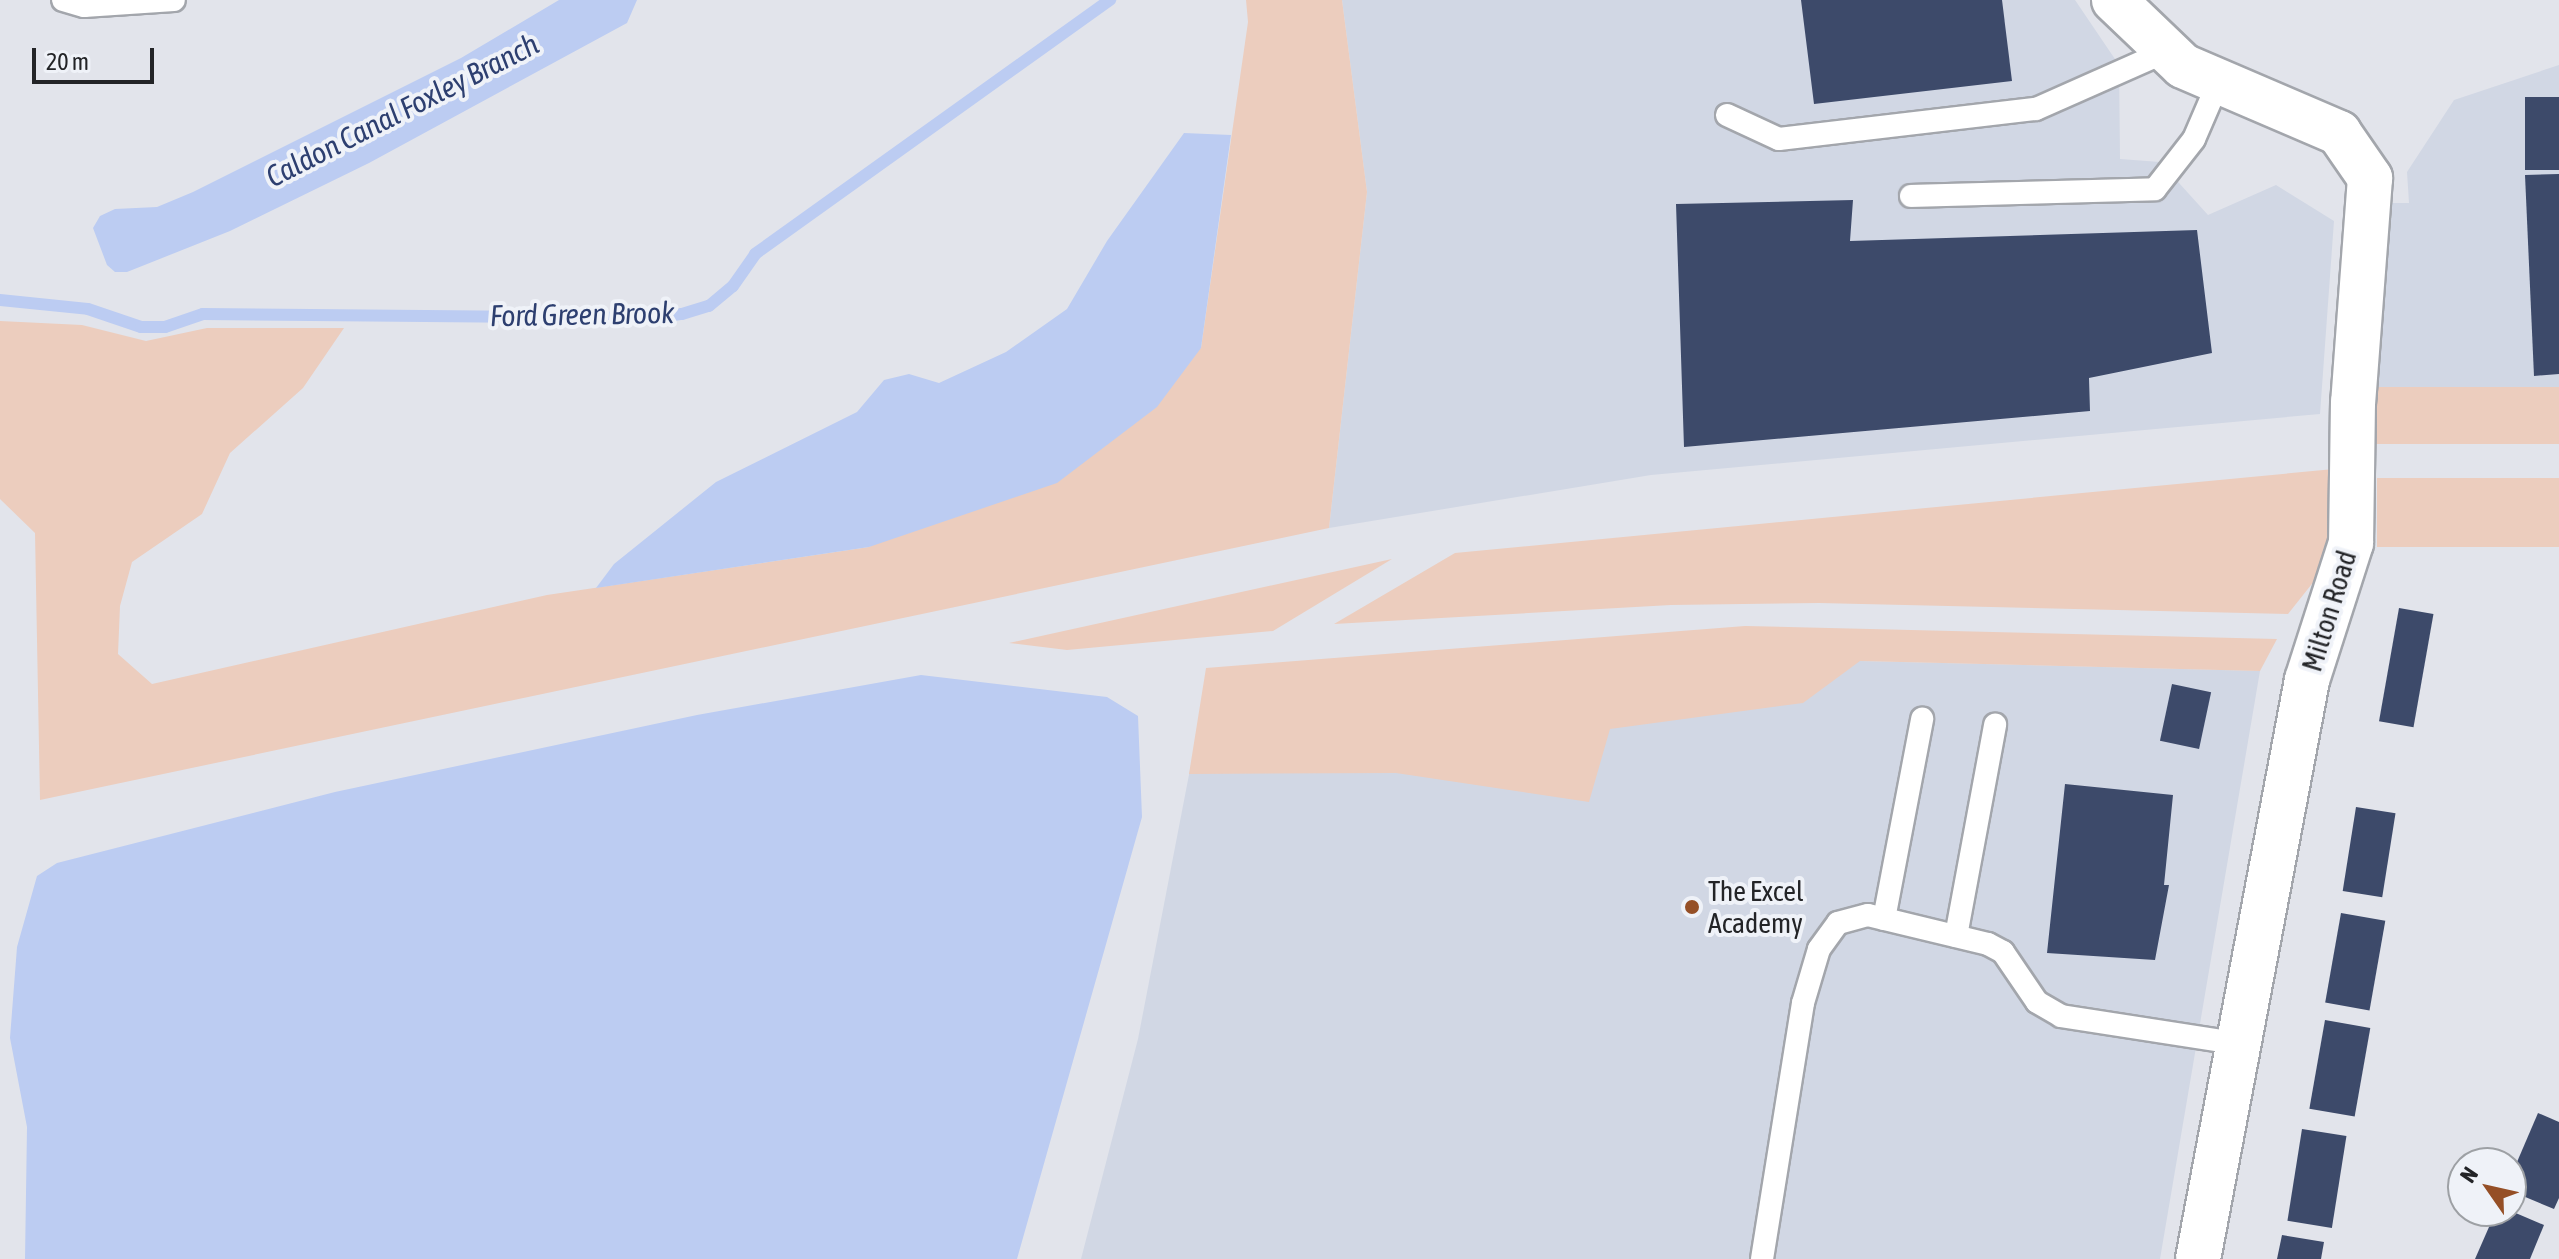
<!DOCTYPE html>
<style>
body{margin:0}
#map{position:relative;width:2559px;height:1259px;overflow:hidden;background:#e2e4eb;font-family:"Asap Condensed",sans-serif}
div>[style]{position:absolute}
.built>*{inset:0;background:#d1d7e4}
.green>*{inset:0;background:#eccdbe;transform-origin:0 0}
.water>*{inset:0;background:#bcccf2}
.stream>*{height:12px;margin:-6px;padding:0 6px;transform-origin:6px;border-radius:6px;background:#bcccf2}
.building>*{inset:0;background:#3d4a6a;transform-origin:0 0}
.roads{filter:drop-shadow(2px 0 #a3a6ac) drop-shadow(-2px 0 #a3a6ac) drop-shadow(0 2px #a3a6ac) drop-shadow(0 -2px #a3a6ac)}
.service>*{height:22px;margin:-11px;padding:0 11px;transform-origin:11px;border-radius:11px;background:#fff}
.tertiary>*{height:44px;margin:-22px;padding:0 22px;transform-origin:22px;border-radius:22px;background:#fff}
.dots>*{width:22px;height:22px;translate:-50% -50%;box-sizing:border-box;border:4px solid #eff2f8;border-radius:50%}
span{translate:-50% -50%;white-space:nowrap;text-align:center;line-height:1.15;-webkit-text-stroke:8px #eff2f8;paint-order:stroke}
.street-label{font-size:28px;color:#232427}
.poi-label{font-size:28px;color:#232427}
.left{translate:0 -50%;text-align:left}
.water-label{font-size:30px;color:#2d3f70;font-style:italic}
.north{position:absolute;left:2447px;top:1147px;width:80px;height:80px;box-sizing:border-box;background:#eff2f8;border:2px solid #9da0a4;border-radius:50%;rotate:304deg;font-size:22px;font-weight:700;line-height:32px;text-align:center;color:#232427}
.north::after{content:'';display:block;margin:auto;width:28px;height:36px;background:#954f26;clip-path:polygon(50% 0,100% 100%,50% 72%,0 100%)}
.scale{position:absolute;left:32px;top:48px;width:122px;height:36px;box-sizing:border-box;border:4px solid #232427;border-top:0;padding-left:10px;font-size:24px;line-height:28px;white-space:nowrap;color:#232427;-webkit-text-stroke:6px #eff2f8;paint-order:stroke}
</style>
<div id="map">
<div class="built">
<i style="clip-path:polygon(1342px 0,2075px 0,2119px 65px,2120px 159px,2160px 162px,2208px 215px,2276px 185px,2334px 221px,2320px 414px,1651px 475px,1329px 528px,1367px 192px)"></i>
<i style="clip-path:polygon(2559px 65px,2559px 387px,2373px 390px,2385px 203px,2409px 203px,2407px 172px,2454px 100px)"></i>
<i style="clip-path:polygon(1859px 661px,2260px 671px,2160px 1259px,1081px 1259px,1138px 1039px,1204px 697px)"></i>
</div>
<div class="green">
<i style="clip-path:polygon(1246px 0,1342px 0,1367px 192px,1329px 528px,40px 800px,35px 533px,0 499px,0 321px,82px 325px,146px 341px,207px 328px,344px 328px,303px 388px,230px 453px,202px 514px,132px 562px,120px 606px,118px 654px,152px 684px,547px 595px,869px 547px,1201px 348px,1248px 22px)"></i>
<i style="left:2559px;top:387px;width:57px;height:186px;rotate:90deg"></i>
<i style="clip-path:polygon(2334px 469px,2331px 543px,2315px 580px,2288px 614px,1819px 603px,1671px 605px,1334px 624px,1455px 553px)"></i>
<i style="left:2559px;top:478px;width:69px;height:182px;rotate:90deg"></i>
<i style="clip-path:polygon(1392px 559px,1273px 631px,1067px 650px,1009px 643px)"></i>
<i style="clip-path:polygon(1745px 626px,2277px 639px,2260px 671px,1860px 661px,1803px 703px,1610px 729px,1589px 802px,1396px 773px,1189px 774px,1206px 668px)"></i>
</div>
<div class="water">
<i style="clip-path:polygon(559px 0,637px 0,627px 23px,369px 163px,230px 231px,127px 272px,115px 272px,107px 265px,93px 228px,100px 216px,115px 209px,157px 207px,193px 192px,461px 58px)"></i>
<i style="clip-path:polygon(1184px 133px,1231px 135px,1201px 348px,1157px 407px,1057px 483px,869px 547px,596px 588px,614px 564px,716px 482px,857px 412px,884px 380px,909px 374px,939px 383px,1006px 352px,1067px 309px,1107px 241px)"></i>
<i style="clip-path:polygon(921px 675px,1107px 697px,1138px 716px,1142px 817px,1017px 1259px,25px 1259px,27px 1127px,10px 1038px,17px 947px,37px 876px,57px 863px,335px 792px,697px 715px)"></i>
</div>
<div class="stream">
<i style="left:0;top:300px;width:88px;rotate:5.8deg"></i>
<i style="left:88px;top:309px;width:56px;rotate:18.8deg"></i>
<i style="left:141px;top:327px;width:24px"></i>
<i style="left:165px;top:327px;width:40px;rotate:-18.9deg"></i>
<i style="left:203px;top:314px;width:453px;rotate:0.5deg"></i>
<i style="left:656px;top:318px;width:26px;rotate:-9deg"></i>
<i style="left:682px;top:314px;width:28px;rotate:-17deg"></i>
<i style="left:709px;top:306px;width:31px;rotate:-40deg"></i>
<i style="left:733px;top:286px;width:39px;rotate:-55deg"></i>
<i style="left:755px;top:254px;width:437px;rotate:-35.6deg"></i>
</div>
<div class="building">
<i style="clip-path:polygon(1801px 0,2002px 0,2012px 81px,1814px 104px)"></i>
<i style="left:2559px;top:97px;width:73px;height:34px;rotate:90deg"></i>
<i style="clip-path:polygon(2559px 174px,2559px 374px,2534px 376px,2525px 175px)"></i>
<i style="clip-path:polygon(1853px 200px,1850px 241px,2197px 230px,2212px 353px,2089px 378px,2090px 411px,1684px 447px,1676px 204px)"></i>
<i style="left:2399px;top:608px;width:35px;height:115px;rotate:10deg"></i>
<i style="left:2172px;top:684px;width:40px;height:58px;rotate:12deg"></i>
<i style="clip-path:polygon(2065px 784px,2173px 795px,2164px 885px,2169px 885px,2155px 960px,2047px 953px)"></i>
<i style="left:2356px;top:807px;width:40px;height:85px;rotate:9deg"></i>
<i style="left:2341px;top:913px;width:45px;height:91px;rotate:10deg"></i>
<i style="left:2325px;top:1020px;width:46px;height:90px;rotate:10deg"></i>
<i style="clip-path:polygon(2538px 1113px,2559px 1122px,2559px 1198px,2554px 1209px,2511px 1191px,2511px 1176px)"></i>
<i style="left:2302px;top:1129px;width:45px;height:93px;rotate:9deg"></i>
<i style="clip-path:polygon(2496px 1211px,2511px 1211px,2544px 1225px,2530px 1259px,2475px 1259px)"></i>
<i style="clip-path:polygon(2282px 1235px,2324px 1242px,2321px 1259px,2277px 1259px)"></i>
</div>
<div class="roads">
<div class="service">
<i style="left:63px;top:0;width:22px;rotate:16deg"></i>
<i style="left:84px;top:6px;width:90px;rotate:-3.8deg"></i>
<i style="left:1727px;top:115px;width:57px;rotate:24.8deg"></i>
<i style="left:1779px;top:139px;width:259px;rotate:-6.7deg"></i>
<i style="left:2036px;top:109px;width:143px;rotate:-23.9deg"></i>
<i style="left:1911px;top:196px;width:244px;rotate:-1.6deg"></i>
<i style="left:2155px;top:189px;width:63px;rotate:-52deg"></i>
<i style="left:2194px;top:139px;width:63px;rotate:-66.7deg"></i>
<i style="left:1884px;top:919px;width:204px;rotate:-79.2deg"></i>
<i style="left:1956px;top:936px;width:215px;rotate:-79.5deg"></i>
<i style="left:1762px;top:1259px;width:259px;rotate:-80.9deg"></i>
<i style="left:1803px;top:1003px;width:56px;rotate:-73.5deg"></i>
<i style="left:1819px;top:949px;width:32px;rotate:-54deg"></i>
<i style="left:1838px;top:923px;width:31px;rotate:-15deg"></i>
<i style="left:1868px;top:915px;width:123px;rotate:13.6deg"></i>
<i style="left:1988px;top:944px;width:17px;rotate:28deg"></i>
<i style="left:2003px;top:952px;width:60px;rotate:55.8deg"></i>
<i style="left:2037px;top:1002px;width:28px;rotate:30deg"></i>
<i style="left:2061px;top:1016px;width:182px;rotate:8.8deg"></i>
</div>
<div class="tertiary">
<i style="left:2114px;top:0;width:95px;rotate:43.7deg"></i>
<i style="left:2183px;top:66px;width:170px;rotate:23.2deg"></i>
<i style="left:2339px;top:133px;width:55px;rotate:55.4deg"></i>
<i style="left:2370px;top:178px;width:225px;rotate:94.3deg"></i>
<i style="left:2353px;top:402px;width:141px;rotate:90.8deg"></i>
<i style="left:2351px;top:543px;width:144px;rotate:107.8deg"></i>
<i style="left:2307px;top:680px;width:589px;rotate:100.66deg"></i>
</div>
</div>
<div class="dots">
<i style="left:1692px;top:907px;background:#954f26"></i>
</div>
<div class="street-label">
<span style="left:2329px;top:611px;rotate:-73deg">Milton Road</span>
</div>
<div class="poi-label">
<span class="left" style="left:1708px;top:907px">The Excel<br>Academy</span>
</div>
<div class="water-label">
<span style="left:402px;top:110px;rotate:-27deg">Caldon Canal Foxley Branch</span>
<span style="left:582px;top:314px;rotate:-1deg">Ford Green Brook</span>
</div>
<div class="north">N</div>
<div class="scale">20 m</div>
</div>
